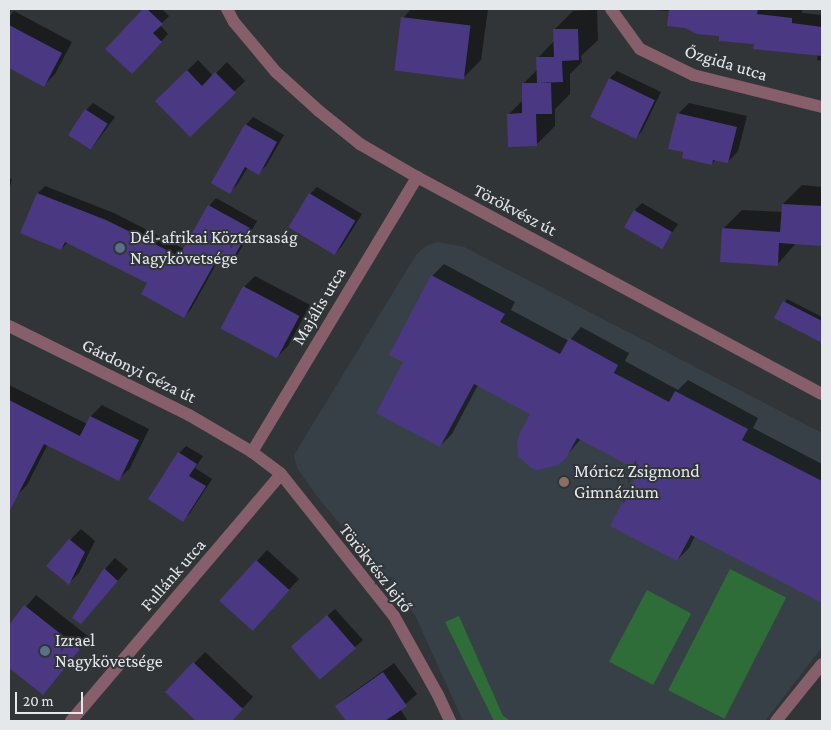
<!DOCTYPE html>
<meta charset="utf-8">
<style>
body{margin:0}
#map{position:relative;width:831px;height:730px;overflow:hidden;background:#313538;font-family:"Crimson Pro",serif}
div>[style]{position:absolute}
.built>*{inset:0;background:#384047}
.green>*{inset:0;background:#2e6c38;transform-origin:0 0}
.shadow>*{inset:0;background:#0007}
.building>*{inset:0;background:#4a3882;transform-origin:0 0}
.minor>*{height:12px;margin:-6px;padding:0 6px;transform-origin:6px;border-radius:6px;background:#865f6a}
.tertiary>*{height:12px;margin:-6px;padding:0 6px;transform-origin:6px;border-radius:6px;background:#865f6a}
.dots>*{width:14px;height:14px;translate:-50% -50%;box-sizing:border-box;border:2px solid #313538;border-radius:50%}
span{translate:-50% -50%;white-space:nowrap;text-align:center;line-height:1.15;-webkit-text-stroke:4px #313538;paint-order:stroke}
.street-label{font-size:18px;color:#e5e8ea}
.poi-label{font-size:18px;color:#e5e8ea}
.left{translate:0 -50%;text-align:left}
.frame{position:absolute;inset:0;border:10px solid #e5e8ea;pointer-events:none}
.scale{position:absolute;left:15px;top:692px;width:68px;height:22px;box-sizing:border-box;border:2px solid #e5e8ea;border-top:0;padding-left:6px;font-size:15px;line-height:18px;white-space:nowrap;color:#e5e8ea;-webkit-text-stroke:4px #313538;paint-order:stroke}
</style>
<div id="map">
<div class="built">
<i style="clip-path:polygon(437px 242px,464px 247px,822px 433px,822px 647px,765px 721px,463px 721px,415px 615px,316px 495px,297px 468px,294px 455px,416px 255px,426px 246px)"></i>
</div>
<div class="green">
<i style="left:730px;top:569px;width:63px;height:136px;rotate:27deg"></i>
<i style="left:647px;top:590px;width:50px;height:81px;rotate:28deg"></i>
<i style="clip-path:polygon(459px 616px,503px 716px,511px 721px,494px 721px,445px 622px)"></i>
</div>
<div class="shadow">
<i style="clip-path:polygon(145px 9px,162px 9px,169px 16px,160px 25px,168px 34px,132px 72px,107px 49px)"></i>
<i style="clip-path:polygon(411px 9px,488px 9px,481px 60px,462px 79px,403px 18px)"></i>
<i style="clip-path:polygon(802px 9px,802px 13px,822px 15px,822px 61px,817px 60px,818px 54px,721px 35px,670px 11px,653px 10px)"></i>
<i style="clip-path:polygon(597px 10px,598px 40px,581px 56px,582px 62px,570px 74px,570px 94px,555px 109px,555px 126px,536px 145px,509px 114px,524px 99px,523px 84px,538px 69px,538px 58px,554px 41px,554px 30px,573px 11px)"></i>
<i style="clip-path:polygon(14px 11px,72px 42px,55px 74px,44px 85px,9px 67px,9px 17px)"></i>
<i style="clip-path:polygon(198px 60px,213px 76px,227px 62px,245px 81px,190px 135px,157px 101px)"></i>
<i style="clip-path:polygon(617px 71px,661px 92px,642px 131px,635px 138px,591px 116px,610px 78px)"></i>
<i style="clip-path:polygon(93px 103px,115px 117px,92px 148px,86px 110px)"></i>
<i style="clip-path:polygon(689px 103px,747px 116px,738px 151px,728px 162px,716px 159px,712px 164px,684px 152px,678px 114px)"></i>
<i style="clip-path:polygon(253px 117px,284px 135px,266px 166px,258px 173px,248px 167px,237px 185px,230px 192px,246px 125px)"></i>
<i style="clip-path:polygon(9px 178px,12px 179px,9px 190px)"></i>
<i style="clip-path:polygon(802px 185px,822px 187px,822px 245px,796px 243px,777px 265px,723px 229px,742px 210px,783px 212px,783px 204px)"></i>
<i style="clip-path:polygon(45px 186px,114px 213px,184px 249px,209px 206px,216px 198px,257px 221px,236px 257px,229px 264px,219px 259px,191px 309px,184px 316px,148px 282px,68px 242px,61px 249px,38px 193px)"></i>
<i style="clip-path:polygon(317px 187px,362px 214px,342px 246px,335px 254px,310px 194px)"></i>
<i style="clip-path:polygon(642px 203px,678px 224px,662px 247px,635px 210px)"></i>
<i style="clip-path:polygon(444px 264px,515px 302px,511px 310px,569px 341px,581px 327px,629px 353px,625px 361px,678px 390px,688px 380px,758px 418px,753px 428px,822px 464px,822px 602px,695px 536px,689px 548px,677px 560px,640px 470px,581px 439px,565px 457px,532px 414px,478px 385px,452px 434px,440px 446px,405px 362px,432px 276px)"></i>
<i style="clip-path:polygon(255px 276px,310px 305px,288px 346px,277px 357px,244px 287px)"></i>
<i style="clip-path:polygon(787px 299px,822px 317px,822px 341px,776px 318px)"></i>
<i style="clip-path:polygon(9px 385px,87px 424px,91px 416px,102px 405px,149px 429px,130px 468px,119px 479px,48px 444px,27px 485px,16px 496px,9px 492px)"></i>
<i style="clip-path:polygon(186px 446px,203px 456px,195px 468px,212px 479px,190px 513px,183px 520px,179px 453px)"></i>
<i style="clip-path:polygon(81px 529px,95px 541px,79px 573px,69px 583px,70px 540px)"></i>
<i style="clip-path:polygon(267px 550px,299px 579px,263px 618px,257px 561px)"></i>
<i style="clip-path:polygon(115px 558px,128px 569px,81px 623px,105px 569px)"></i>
<i style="clip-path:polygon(36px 595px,89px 637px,43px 693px,9px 667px,17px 653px,9px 646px,9px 627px)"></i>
<i style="clip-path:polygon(335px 609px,363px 640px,320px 678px,300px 640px)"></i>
<i style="clip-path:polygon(205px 652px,253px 697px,231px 721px,198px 721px,167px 692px)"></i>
<i style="clip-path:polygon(394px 663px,417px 694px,400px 709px,408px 721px,347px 721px,337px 706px,348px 696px)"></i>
</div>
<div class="building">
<i style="clip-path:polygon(143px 9px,147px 9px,163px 24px,153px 33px,162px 42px,132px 74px,105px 49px)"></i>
<i style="clip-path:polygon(669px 9px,758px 9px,757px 14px,792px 18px,792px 23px,822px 27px,822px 56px,753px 49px,754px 44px,719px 41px,719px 36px,697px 34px,685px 28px,667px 26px)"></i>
<i style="left:401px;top:17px;width:70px;height:54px;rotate:7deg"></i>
<i style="clip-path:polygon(9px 25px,62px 53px,44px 87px,9px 68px)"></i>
<i style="clip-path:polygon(553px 29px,578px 29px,579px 60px,562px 61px,563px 82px,537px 83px,536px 57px,554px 57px)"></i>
<i style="clip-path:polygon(187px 70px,202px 86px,215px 72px,236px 93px,190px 137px,155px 101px)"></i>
<i style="left:609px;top:78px;width:51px;height:43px;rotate:26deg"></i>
<i style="clip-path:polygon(522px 83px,551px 83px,552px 114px,536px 114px,537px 146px,508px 147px,507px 114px,522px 113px)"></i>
<i style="left:85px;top:109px;width:27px;height:31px;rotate:33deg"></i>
<i style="clip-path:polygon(677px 113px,737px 127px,728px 163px,713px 160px,712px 165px,682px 158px,683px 152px,668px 149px)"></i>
<i style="clip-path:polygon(245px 124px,277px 142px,259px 175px,245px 167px,230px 194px,211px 183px)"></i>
<i style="clip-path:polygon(37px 193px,106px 220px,179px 256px,208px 205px,250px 228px,229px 266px,217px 259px,184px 318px,141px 294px,147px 283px,65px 242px,61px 250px,20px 233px)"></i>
<i style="left:309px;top:193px;width:54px;height:40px;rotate:31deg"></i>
<i style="clip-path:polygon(782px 204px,822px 206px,822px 246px,779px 243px,778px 266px,720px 262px,722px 228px,780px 232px)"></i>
<i style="left:634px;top:210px;width:44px;height:20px;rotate:30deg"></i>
<i style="clip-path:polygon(431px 275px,505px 314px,500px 322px,560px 354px,569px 338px,618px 365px,614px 373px,669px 402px,675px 391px,748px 429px,742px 440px,822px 481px,822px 603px,691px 535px,677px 561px,610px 526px,639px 471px,577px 438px,566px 458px,558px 465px,538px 470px,531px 468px,518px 456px,517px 445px,519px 435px,530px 414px,474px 384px,440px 447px,376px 413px,403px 362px,389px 355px)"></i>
<i style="left:243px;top:286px;width:64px;height:48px;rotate:28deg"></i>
<i style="clip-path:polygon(783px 301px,822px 321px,822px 343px,774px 318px)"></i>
<i style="clip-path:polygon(9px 400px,80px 436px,90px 416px,139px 440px,119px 481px,44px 444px,9px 512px)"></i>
<i style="clip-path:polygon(178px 452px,197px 464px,189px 476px,206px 486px,183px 522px,148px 499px)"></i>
<i style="clip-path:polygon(69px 539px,85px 552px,69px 585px,46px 566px)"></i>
<i style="left:256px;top:560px;width:45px;height:55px;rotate:42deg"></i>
<i style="clip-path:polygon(104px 568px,118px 581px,81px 624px,72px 618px)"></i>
<i style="clip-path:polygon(24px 605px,80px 649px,43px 695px,9px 668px,9px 625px)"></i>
<i style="left:327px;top:615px;width:44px;height:48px;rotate:49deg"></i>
<i style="clip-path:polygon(193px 662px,243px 709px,232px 721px,196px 721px,165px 692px)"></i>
<i style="clip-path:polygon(383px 672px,407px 706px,385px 721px,346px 721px,335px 706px)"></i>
</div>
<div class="minor">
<i style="left:611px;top:9px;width:49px;rotate:54.1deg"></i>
<i style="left:640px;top:49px;width:59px;rotate:26.1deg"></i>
<i style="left:693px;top:75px;width:133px;rotate:13.9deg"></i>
<i style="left:9px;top:326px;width:201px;rotate:26.3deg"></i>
<i style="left:189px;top:415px;width:73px;rotate:30.4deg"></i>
<i style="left:252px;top:452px;width:36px;rotate:37deg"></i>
<i style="left:281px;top:474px;width:181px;rotate:51.5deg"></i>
<i style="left:394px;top:616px;width:90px;rotate:60.9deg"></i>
<i style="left:438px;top:695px;width:29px;rotate:65deg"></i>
<i style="left:252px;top:452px;width:321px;rotate:-59deg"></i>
<i style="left:71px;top:721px;width:324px;rotate:-49.6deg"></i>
<i style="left:776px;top:721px;width:73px;rotate:-51.1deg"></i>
</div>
<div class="tertiary">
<i style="left:227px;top:9px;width:15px;rotate:62deg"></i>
<i style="left:234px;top:22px;width:65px;rotate:50deg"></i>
<i style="left:276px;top:72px;width:58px;rotate:42.2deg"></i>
<i style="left:319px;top:111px;width:53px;rotate:38.8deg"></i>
<i style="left:360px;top:144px;width:66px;rotate:30.1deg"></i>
<i style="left:417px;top:177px;width:459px;rotate:28.2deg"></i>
</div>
<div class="dots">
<i style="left:120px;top:248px;background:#5c6f8a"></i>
<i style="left:564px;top:482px;background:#8d6e63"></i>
<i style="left:45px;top:651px;background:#5c6f8a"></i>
</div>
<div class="street-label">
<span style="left:726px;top:63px;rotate:17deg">Őzgida utca</span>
<span style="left:515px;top:210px;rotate:28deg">Törökvész út</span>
<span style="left:319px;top:306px;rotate:-59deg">Majális utca</span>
<span style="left:139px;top:371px;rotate:26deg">Gárdonyi Géza út</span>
<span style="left:376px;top:568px;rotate:52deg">Törökvész lejtő</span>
<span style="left:173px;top:575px;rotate:-49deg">Fullánk utca</span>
</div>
<div class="poi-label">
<span class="left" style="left:130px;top:248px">Dél-afrikai Köztársaság<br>Nagykövetsége</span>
<span class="left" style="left:574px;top:482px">Móricz Zsigmond<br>Gimnázium</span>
<span class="left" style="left:55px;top:651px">Izrael<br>Nagykövetsége</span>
</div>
<div class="frame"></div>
<div class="scale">20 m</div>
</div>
